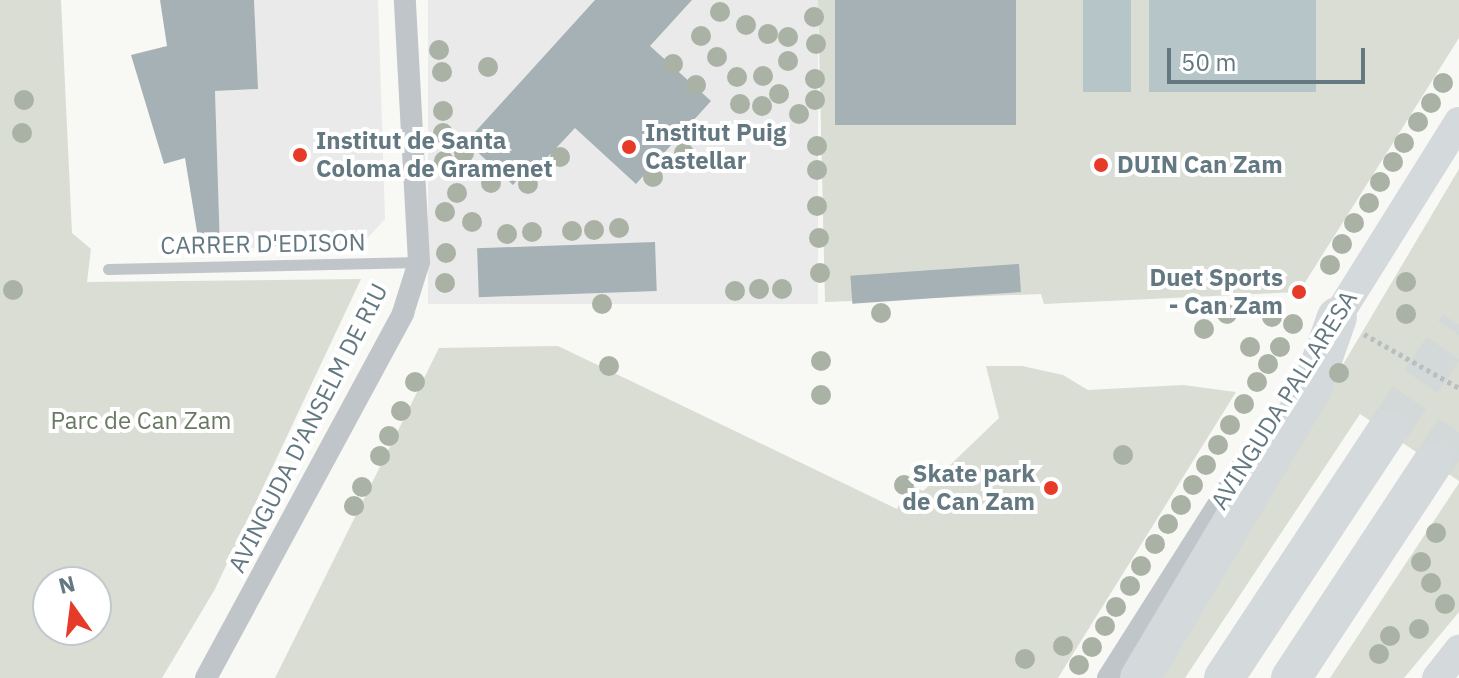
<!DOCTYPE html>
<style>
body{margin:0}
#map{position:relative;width:1459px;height:678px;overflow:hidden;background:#f8f8f5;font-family:"IBM Plex Sans",sans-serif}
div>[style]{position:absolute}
.built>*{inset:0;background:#e9eae9;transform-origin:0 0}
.green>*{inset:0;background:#d9ddd4}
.water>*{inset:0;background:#b6c6c8;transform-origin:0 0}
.building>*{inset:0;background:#a6b1b5;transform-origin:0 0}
.highway-tunnel>*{height:40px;margin-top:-20px;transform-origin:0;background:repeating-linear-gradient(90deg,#d3d8d8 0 40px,transparent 0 60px)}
.path>*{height:5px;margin-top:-2.5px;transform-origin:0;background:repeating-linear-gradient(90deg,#b9bec0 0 4px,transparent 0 8px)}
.lane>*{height:11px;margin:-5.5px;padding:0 5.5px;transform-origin:5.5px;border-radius:5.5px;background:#bfc5c8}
.street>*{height:22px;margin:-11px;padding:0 11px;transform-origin:11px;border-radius:11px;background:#bfc5c8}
.secondary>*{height:30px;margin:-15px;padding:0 15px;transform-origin:15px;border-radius:15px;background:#d4d9dc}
.highway>*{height:40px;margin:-20px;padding:0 20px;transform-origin:20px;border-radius:20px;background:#d4d9dc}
.trees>*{width:20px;height:20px;margin:-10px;border-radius:50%;background:#a9b2a4}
.dots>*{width:22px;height:22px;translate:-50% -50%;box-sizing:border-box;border:4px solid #fff;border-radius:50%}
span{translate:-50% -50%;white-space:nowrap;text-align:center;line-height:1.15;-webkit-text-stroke:8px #fff;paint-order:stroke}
.poi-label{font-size:24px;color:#637881;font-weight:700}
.left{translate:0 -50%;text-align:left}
.right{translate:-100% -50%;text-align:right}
.street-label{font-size:24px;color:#637881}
.park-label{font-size:24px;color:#697962}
.north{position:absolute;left:32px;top:566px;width:80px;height:80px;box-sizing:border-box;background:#fff;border:2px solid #c1c9cd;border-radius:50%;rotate:346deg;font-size:22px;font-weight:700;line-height:32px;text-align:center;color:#637881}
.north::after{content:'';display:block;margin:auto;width:28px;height:36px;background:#e53b28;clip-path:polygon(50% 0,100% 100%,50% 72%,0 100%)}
.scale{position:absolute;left:1167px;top:48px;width:198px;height:36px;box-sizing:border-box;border:4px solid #637881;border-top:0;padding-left:10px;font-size:24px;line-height:28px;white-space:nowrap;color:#637881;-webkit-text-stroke:6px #fff;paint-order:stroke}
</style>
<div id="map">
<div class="built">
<i style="clip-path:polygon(254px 0,378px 0,385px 219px,362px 244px,220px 249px,215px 91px,258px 89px)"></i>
<i style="left:428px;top:0;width:390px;height:304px"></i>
</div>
<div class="green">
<i style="clip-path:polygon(evenodd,0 0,61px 0,72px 233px,91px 249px,87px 282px,361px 279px,215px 589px,162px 678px,0 678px,0 0,48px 582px,96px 582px,96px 630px,48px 630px,48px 582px)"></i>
<i style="clip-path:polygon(818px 0,1459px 0,1459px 38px,1299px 292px,1044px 304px,1041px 294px,825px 302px)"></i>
<i style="clip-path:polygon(1459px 169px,1459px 481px,1360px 414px,1185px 678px,1157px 678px)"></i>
<i style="clip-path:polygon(558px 346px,897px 509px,909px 484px,923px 491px,999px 418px,986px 366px,1022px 366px,1063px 375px,1088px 390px,1183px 385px,1236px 392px,1058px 678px,275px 678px,439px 348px)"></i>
<i style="clip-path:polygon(1459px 483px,1459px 612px,1404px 678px,1330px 678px)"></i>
</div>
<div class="water">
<i style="left:1083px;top:0;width:48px;height:92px"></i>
<i style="left:1149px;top:0;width:167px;height:92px"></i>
</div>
<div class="building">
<i style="clip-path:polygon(160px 0,254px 0,258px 89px,215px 91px,220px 249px,200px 250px,185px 158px,164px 164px,131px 55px,167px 46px)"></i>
<i style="clip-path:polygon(595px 0,692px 0,650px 46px,711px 101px,636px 184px,575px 128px,527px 179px,522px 175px,513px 185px,472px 147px,480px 137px,475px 132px)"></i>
<i style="left:835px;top:0;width:181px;height:125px"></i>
<i style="left:655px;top:242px;width:49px;height:178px;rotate:88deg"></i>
<i style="left:1019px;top:264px;width:28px;height:169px;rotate:86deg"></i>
</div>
<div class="highway-tunnel">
<i style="left:1387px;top:431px;width:128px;rotate:-55.8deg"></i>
<i style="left:1433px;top:463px;width:47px;rotate:-56.3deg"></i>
</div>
<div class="path">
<i style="left:1364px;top:334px;width:109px;rotate:29.6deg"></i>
</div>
<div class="lane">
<i style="left:108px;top:269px;width:311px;rotate:-1.3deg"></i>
</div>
<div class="street">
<i style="left:206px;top:678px;width:415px;rotate:-61.6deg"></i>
<i style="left:403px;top:313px;width:53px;rotate:-72.6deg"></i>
<i style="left:419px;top:262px;width:262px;rotate:-93.1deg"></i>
<i style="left:1108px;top:678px;width:278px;rotate:-57.6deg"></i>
</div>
<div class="secondary">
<i style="left:1337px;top:317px;width:230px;rotate:-58deg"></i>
<i style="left:1437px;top:678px;width:36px;rotate:-52deg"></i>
</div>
<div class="highway">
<i style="left:1140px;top:678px;width:337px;rotate:-59.3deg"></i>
<i style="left:1312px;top:388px;width:75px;rotate:-70.6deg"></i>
<i style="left:1224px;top:678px;width:296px;rotate:-56.6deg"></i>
<i style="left:1291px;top:678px;width:258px;rotate:-56.6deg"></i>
</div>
<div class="trees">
<i style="left:720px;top:12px"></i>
<i style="left:814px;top:17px"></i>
<i style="left:746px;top:25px"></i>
<i style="left:768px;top:34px"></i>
<i style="left:701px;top:36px"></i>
<i style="left:788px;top:37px"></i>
<i style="left:816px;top:44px"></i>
<i style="left:439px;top:50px"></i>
<i style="left:717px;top:57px"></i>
<i style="left:788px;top:61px"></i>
<i style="left:673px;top:64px"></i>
<i style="left:488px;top:67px"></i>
<i style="left:442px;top:72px"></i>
<i style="left:763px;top:76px"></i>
<i style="left:737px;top:77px"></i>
<i style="left:815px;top:79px"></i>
<i style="left:1443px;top:83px"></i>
<i style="left:696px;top:85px"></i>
<i style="left:779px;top:94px"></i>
<i style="left:24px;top:100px"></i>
<i style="left:815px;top:100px"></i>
<i style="left:1431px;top:103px"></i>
<i style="left:740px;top:104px"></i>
<i style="left:762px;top:106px"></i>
<i style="left:443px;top:111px"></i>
<i style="left:799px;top:114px"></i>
<i style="left:1418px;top:122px"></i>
<i style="left:22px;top:133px"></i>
<i style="left:443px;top:133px"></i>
<i style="left:1404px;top:143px"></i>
<i style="left:817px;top:146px"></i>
<i style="left:464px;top:153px"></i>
<i style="left:684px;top:153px"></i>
<i style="left:560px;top:157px"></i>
<i style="left:444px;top:161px"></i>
<i style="left:1393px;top:162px"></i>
<i style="left:817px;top:170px"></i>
<i style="left:653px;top:177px"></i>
<i style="left:1380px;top:182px"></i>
<i style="left:491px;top:183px"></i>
<i style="left:528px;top:184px"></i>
<i style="left:457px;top:193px"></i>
<i style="left:1369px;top:203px"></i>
<i style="left:817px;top:206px"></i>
<i style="left:445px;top:212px"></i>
<i style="left:472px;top:222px"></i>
<i style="left:1354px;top:223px"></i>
<i style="left:619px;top:228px"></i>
<i style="left:594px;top:230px"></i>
<i style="left:572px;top:231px"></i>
<i style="left:532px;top:232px"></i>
<i style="left:507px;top:234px"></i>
<i style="left:819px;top:238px"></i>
<i style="left:1342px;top:244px"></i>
<i style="left:446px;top:253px"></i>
<i style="left:1330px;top:265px"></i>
<i style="left:820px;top:273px"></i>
<i style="left:1406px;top:282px"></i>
<i style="left:445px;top:283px"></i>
<i style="left:759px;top:289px"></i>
<i style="left:782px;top:289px"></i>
<i style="left:13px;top:290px"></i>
<i style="left:735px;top:291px"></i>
<i style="left:602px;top:304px"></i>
<i style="left:881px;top:313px"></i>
<i style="left:1227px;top:314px"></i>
<i style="left:1406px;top:314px"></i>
<i style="left:1272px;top:317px"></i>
<i style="left:1293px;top:324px"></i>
<i style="left:1204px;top:329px"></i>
<i style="left:1250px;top:347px"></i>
<i style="left:1280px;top:347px"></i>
<i style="left:821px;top:361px"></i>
<i style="left:1268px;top:364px"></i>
<i style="left:609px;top:366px"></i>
<i style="left:1339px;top:373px"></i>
<i style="left:415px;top:382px"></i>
<i style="left:1257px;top:382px"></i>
<i style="left:821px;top:395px"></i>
<i style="left:1244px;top:404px"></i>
<i style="left:401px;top:411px"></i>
<i style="left:1230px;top:425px"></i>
<i style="left:389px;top:436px"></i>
<i style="left:1218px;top:445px"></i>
<i style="left:1123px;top:455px"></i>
<i style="left:380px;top:456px"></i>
<i style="left:1206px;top:465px"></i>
<i style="left:904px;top:485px"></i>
<i style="left:1193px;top:485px"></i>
<i style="left:362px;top:487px"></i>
<i style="left:1181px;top:505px"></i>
<i style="left:354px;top:506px"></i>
<i style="left:1168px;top:524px"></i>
<i style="left:1436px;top:533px"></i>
<i style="left:1155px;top:544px"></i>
<i style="left:1421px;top:562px"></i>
<i style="left:1141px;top:566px"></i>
<i style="left:1431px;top:583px"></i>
<i style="left:1130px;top:586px"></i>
<i style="left:1445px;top:604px"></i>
<i style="left:1116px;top:607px"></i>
<i style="left:1105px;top:626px"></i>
<i style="left:1419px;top:629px"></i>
<i style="left:1390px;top:636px"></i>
<i style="left:1063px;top:646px"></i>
<i style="left:1092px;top:647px"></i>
<i style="left:1379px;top:654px"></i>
<i style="left:1025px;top:659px"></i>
<i style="left:1079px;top:665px"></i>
</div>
<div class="dots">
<i style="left:629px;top:147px;background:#e53b28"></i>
<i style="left:300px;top:155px;background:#e53b28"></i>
<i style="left:1101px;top:165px;background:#e53b28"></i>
<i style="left:1299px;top:292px;background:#e53b28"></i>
<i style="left:1051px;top:488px;background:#e53b28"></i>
</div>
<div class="poi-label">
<span class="left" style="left:645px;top:147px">Institut Puig<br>Castellar</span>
<span class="left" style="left:316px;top:155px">Institut de Santa<br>Coloma de Gramenet</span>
<span class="left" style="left:1117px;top:165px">DUIN Can Zam</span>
<span class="right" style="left:1283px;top:292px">Duet Sports<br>- Can Zam</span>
<span class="right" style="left:1035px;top:488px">Skate park<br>de Can Zam</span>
</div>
<div class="street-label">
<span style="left:263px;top:244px;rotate:-1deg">CARRER D'EDISON</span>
<span style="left:1284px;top:400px;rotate:-58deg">AVINGUDA PALLARESA</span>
<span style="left:308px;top:428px;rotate:-63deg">AVINGUDA D'ANSELM DE RIU</span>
</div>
<div class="park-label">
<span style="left:141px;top:421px">Parc de Can Zam</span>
</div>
<div class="north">N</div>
<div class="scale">50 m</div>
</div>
